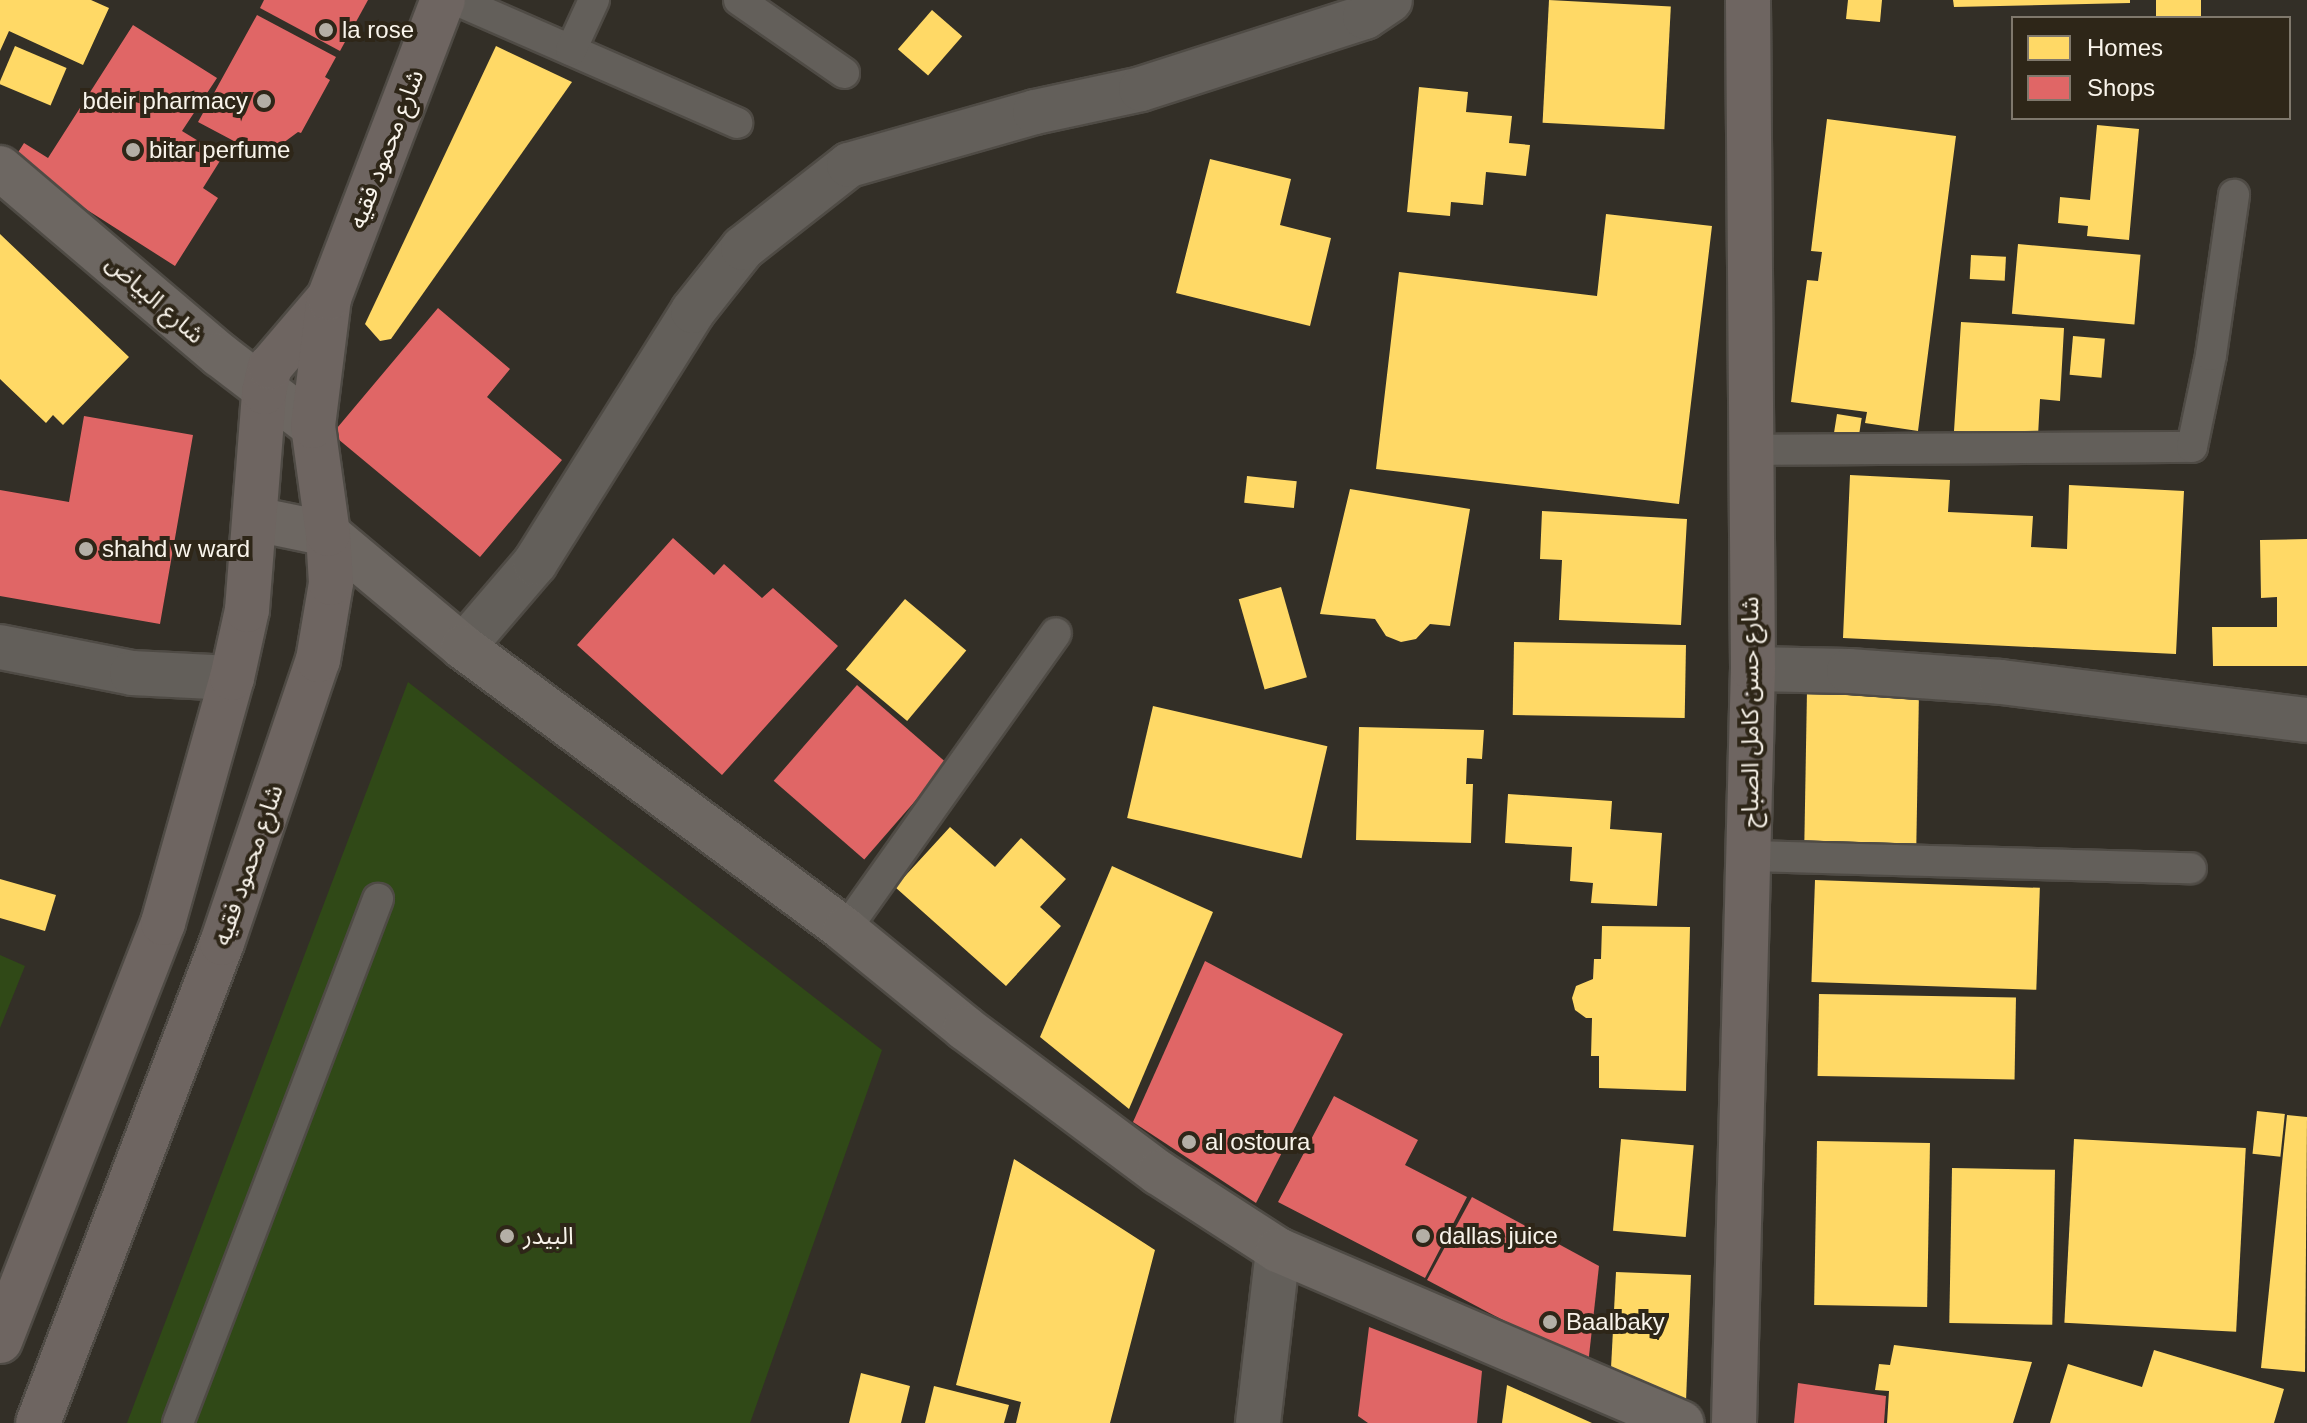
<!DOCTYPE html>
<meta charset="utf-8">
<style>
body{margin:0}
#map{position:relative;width:2307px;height:1423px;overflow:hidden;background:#332f27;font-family:Helvetica,"Noto Sans Arabic",sans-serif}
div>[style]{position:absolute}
.green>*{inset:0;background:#304917}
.homes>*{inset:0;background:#ffd966;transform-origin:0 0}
.shops>*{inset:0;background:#e06666;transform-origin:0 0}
.roads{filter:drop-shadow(2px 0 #4f4b45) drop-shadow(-2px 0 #4f4b45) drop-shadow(0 2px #4f4b45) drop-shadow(0 -2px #4f4b45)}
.lane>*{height:30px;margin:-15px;padding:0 15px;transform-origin:15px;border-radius:15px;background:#635f5a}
.street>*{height:44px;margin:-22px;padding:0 22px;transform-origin:22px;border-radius:22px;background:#635f5a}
.secondary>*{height:44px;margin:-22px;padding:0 22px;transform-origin:22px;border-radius:22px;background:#6d6762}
.primary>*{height:44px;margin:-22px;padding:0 22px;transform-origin:22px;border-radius:22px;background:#6e6561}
.dots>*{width:22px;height:22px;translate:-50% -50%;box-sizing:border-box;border:4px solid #2e2618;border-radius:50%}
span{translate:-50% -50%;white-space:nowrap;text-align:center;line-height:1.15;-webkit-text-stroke:8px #2e2618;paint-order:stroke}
.poi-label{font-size:24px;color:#f9f4eb}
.left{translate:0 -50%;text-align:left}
.right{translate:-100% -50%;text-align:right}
.street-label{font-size:24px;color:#f9f4eb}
.legend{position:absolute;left:2011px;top:16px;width:280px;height:104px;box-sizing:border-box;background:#2e2618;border:2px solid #7f786c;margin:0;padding:10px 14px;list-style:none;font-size:24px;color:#f9f4eb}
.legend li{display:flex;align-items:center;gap:16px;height:40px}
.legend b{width:40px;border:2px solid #7f786c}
</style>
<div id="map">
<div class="green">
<i style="clip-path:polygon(408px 682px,882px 1050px,750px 1423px,127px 1423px)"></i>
<i style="clip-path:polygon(0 955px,25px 966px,0 1028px)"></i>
</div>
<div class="homes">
<i style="clip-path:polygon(0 0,91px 0,109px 8px,83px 65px,9px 31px,0 51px)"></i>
<i style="left:1549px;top:0;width:122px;height:123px;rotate:3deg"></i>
<i style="clip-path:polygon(1848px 0,1882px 0,1880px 22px,1846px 19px)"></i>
<i style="clip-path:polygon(1953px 0,2130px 0,2130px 3px,1954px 7px)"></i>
<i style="left:2156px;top:0;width:45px;height:18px"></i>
<i style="left:932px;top:10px;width:40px;height:52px;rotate:41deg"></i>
<i style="left:15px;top:46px;width:56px;height:41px;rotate:23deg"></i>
<i style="clip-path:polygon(496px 46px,572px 82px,391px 339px,380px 341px,365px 324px)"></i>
<i style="clip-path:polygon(1419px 87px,1468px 92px,1466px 112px,1512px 116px,1509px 143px,1530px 145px,1526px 176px,1486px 172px,1483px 205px,1451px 202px,1450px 216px,1407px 212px)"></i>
<i style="clip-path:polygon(1827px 119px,1956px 136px,1918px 431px,1865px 423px,1867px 412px,1791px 402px,1807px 280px,1818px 281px,1822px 252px,1811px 251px)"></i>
<i style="clip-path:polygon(2097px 125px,2139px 129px,2129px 240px,2087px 236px,2088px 226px,2058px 223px,2060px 197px,2090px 200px)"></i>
<i style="clip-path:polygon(1210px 159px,1291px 179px,1280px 225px,1331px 238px,1310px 326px,1176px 293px)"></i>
<i style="clip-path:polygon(1606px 214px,1712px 226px,1679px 504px,1376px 469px,1399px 272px,1597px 296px)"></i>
<i style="clip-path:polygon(0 234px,129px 357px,63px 425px,53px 415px,46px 423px,0 379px)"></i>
<i style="left:2018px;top:244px;width:123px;height:70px;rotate:5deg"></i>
<i style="left:1971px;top:255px;width:35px;height:24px;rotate:3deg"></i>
<i style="clip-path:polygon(1961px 322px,2064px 328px,2060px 401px,2040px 399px,2038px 436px,1954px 431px)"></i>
<i style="left:2073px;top:336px;width:32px;height:39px;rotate:5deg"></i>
<i style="left:1837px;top:414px;width:25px;height:20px;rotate:9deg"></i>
<i style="clip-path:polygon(1850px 475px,1950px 480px,1948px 512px,2033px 516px,2031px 547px,2067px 549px,2069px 485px,2184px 491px,2176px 654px,1843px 638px)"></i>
<i style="left:1247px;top:476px;width:50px;height:27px;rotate:6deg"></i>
<i style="clip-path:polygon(1350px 489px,1470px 509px,1450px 626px,1430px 624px,1416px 639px,1401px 642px,1386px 636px,1375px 619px,1320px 614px)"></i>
<i style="clip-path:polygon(1542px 511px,1687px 519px,1681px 625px,1559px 620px,1562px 560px,1540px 559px)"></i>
<i style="clip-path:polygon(2307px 539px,2307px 666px,2213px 666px,2212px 627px,2277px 627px,2277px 597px,2261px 598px,2260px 540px)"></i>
<i style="left:1281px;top:587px;width:94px;height:44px;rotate:74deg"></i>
<i style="left:905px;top:599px;width:80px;height:92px;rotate:40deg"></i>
<i style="left:1514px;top:642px;width:172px;height:73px;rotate:1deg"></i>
<i style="left:1807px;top:690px;width:112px;height:155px;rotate:1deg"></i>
<i style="left:1153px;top:706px;width:179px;height:115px;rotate:13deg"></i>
<i style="clip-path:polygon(1359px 727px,1484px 730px,1482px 759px,1467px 758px,1466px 784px,1473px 784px,1471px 843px,1356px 840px)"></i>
<i style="clip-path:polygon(1508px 794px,1612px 801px,1610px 829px,1662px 833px,1657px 906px,1591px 903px,1593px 883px,1570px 881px,1572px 847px,1505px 843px)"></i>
<i style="clip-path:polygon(950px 827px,995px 867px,1021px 838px,1066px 879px,1040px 907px,1061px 926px,1006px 986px,895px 887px)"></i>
<i style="clip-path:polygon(1112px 866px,1213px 912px,1129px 1109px,1040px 1037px)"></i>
<i style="clip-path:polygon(0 879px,56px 895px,45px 931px,0 918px)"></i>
<i style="left:1815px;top:880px;width:225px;height:102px;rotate:2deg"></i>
<i style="clip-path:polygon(1602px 926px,1690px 927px,1686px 1091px,1599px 1088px,1599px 1056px,1591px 1056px,1592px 1018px,1586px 1018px,1575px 1010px,1572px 998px,1576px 986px,1593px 979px,1594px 959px,1601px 959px)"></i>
<i style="left:1819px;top:994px;width:197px;height:82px;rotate:1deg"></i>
<i style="left:2257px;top:1111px;width:28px;height:43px;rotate:6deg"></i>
<i style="clip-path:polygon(2287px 1115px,2307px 1117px,2305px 1372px,2261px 1368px)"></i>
<i style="left:1621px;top:1139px;width:73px;height:92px;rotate:5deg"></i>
<i style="left:2074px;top:1139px;width:172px;height:184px;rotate:3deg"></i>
<i style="left:1817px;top:1141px;width:113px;height:164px;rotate:1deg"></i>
<i style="clip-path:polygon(1014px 1159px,1155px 1250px,1110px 1423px,1016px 1423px,1021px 1402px,956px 1385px)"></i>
<i style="left:1952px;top:1168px;width:103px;height:155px;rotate:1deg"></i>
<i style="clip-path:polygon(1616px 1272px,1691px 1275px,1686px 1401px,1611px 1368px)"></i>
<i style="clip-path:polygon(1894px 1345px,2032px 1362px,2013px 1423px,1887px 1423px,1889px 1391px,1875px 1390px,1879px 1364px,1890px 1365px)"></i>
<i style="clip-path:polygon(2154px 1350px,2284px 1389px,2274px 1423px,2050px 1423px,2068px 1364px,2142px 1387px)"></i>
<i style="clip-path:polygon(861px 1373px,910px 1386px,901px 1423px,849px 1423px)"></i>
<i style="clip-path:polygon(1507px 1385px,1592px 1423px,1502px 1423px)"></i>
<i style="clip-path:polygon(934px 1386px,1009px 1405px,1004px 1423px,925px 1423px)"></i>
</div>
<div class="shops">
<i style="clip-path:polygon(264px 0,368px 0,340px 51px,260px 8px)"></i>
<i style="clip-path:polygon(257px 15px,336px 57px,325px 77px,330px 80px,301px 133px,298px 132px,264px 157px,198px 122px)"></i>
<i style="clip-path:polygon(133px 25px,217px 78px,182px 131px,223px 156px,203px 188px,218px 198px,175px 266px,12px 162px,24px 143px,48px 158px)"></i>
<i style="clip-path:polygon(438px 308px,510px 369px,487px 397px,562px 460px,480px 557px,332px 434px)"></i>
<i style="clip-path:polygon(84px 416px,193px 435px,160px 624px,0 596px,0 490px,69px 502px)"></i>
<i style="clip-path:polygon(673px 538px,714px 575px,724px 564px,762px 598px,773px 588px,838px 646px,722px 775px,577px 645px)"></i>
<i style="left:857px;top:685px;width:120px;height:127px;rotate:41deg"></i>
<i style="clip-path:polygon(1205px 961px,1343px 1034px,1256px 1203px,1133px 1122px)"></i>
<i style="clip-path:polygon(1334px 1096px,1418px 1140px,1405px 1165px,1467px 1197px,1425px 1278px,1278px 1202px)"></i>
<i style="clip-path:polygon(1472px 1197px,1599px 1266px,1588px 1365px,1427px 1280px)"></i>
<i style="clip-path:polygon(1369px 1327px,1482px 1371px,1477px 1423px,1368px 1423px,1358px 1416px)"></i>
<i style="clip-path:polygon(1798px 1383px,1886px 1396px,1884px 1423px,1794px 1423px)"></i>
</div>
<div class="roads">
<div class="lane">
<i style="left:456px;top:0;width:307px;rotate:23.6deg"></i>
<i style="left:739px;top:0;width:128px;rotate:34.8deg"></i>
<i style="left:571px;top:50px;width:55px;rotate:-65.3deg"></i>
<i style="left:1749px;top:450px;width:443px;rotate:-0.4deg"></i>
<i style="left:2192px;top:447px;width:94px;rotate:-78.3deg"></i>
<i style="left:2211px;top:355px;width:162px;rotate:-81.8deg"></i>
<i style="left:1749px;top:856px;width:442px;rotate:1.6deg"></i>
<i style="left:845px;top:930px;width:364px;rotate:-54.6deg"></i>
<i style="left:178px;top:1423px;width:561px;rotate:-69.11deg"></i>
</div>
<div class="street">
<i style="left:0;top:647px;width:135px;rotate:11.1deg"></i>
<i style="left:132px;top:673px;width:100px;rotate:2.9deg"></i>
<i style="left:463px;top:647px;width:111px;rotate:-49.4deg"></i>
<i style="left:535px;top:563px;width:297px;rotate:-57.9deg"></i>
<i style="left:693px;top:311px;width:80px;rotate:-51.6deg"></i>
<i style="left:743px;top:248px;width:135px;rotate:-38.1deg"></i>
<i style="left:849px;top:165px;width:193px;rotate:-15.9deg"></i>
<i style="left:1035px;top:112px;width:108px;rotate:-12.2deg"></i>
<i style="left:1141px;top:89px;width:235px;rotate:-17.8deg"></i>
<i style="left:1365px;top:17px;width:30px;rotate:-34deg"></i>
<i style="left:1753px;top:669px;width:96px;rotate:1.2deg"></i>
<i style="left:1849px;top:671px;width:152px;rotate:4.1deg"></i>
<i style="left:2001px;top:682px;width:308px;rotate:7.1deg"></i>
<i style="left:1258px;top:1423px;width:174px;rotate:-83.4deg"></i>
</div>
<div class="secondary">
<i style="left:0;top:168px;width:289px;rotate:40.4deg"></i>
<i style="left:220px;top:355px;width:117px;rotate:37.4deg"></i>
<i style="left:255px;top:519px;width:75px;rotate:11.6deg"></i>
<i style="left:328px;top:534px;width:176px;rotate:39.9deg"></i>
<i style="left:463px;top:647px;width:475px;rotate:36.5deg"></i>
<i style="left:845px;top:930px;width:155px;rotate:39.2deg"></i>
<i style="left:965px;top:1028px;width:242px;rotate:36.8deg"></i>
<i style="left:1159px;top:1173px;width:142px;rotate:32.9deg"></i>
<i style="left:1278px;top:1250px;width:439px;rotate:23.2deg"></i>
</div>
<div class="primary">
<i style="left:0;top:1341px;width:449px;rotate:-68.7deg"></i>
<i style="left:163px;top:923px;width:255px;rotate:-74.3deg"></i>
<i style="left:232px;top:678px;width:70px;rotate:-77.6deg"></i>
<i style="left:247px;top:610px;width:219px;rotate:-85.5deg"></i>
<i style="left:264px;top:392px;width:26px;rotate:-77deg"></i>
<i style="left:270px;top:367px;width:91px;rotate:-49.5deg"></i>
<i style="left:38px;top:1423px;width:514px;rotate:-69.03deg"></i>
<i style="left:222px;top:943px;width:299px;rotate:-71.3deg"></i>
<i style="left:318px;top:660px;width:78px;rotate:-80.4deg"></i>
<i style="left:331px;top:583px;width:49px;rotate:-93.5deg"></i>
<i style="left:328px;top:534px;width:109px;rotate:-97.9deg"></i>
<i style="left:313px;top:426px;width:129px;rotate:-82.9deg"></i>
<i style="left:329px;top:298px;width:319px;rotate:-69.1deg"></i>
<i style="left:1734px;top:1423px;width:754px;rotate:-88.56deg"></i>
<i style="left:1753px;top:669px;width:669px;rotate:-90.43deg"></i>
</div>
</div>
<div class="dots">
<i style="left:326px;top:30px;background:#b4afa6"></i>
<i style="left:264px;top:101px;background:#b4afa6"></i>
<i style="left:133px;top:150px;background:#b4afa6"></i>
<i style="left:86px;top:549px;background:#b4afa6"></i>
<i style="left:1189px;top:1142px;background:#b4afa6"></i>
<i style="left:507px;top:1236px;background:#b4afa6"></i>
<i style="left:1423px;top:1236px;background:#b4afa6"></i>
<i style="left:1550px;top:1322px;background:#b4afa6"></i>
</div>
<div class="poi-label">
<span class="left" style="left:342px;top:30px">la rose</span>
<span class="right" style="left:248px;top:101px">bdeir pharmacy</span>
<span class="left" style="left:149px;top:150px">bitar perfume</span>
<span class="left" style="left:102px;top:549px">shahd w ward</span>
<span class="left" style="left:1205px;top:1142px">al ostoura</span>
<span class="left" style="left:523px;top:1236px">البيدر</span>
<span class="left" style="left:1439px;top:1236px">dallas juice</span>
<span class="left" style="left:1566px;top:1322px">Baalbaky</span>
</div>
<div class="street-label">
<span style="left:386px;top:149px;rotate:-69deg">شارع محمود فقيه</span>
<span style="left:155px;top:299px;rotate:41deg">شارع البياض</span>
<span style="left:1750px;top:712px;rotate:-90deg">شارع حسن كامل الصباح</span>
<span style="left:248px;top:865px;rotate:-71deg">شارع محمود فقيه</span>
</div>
<ul class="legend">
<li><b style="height:22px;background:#ffd966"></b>Homes</li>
<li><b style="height:22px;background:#e06666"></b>Shops</li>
</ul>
</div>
